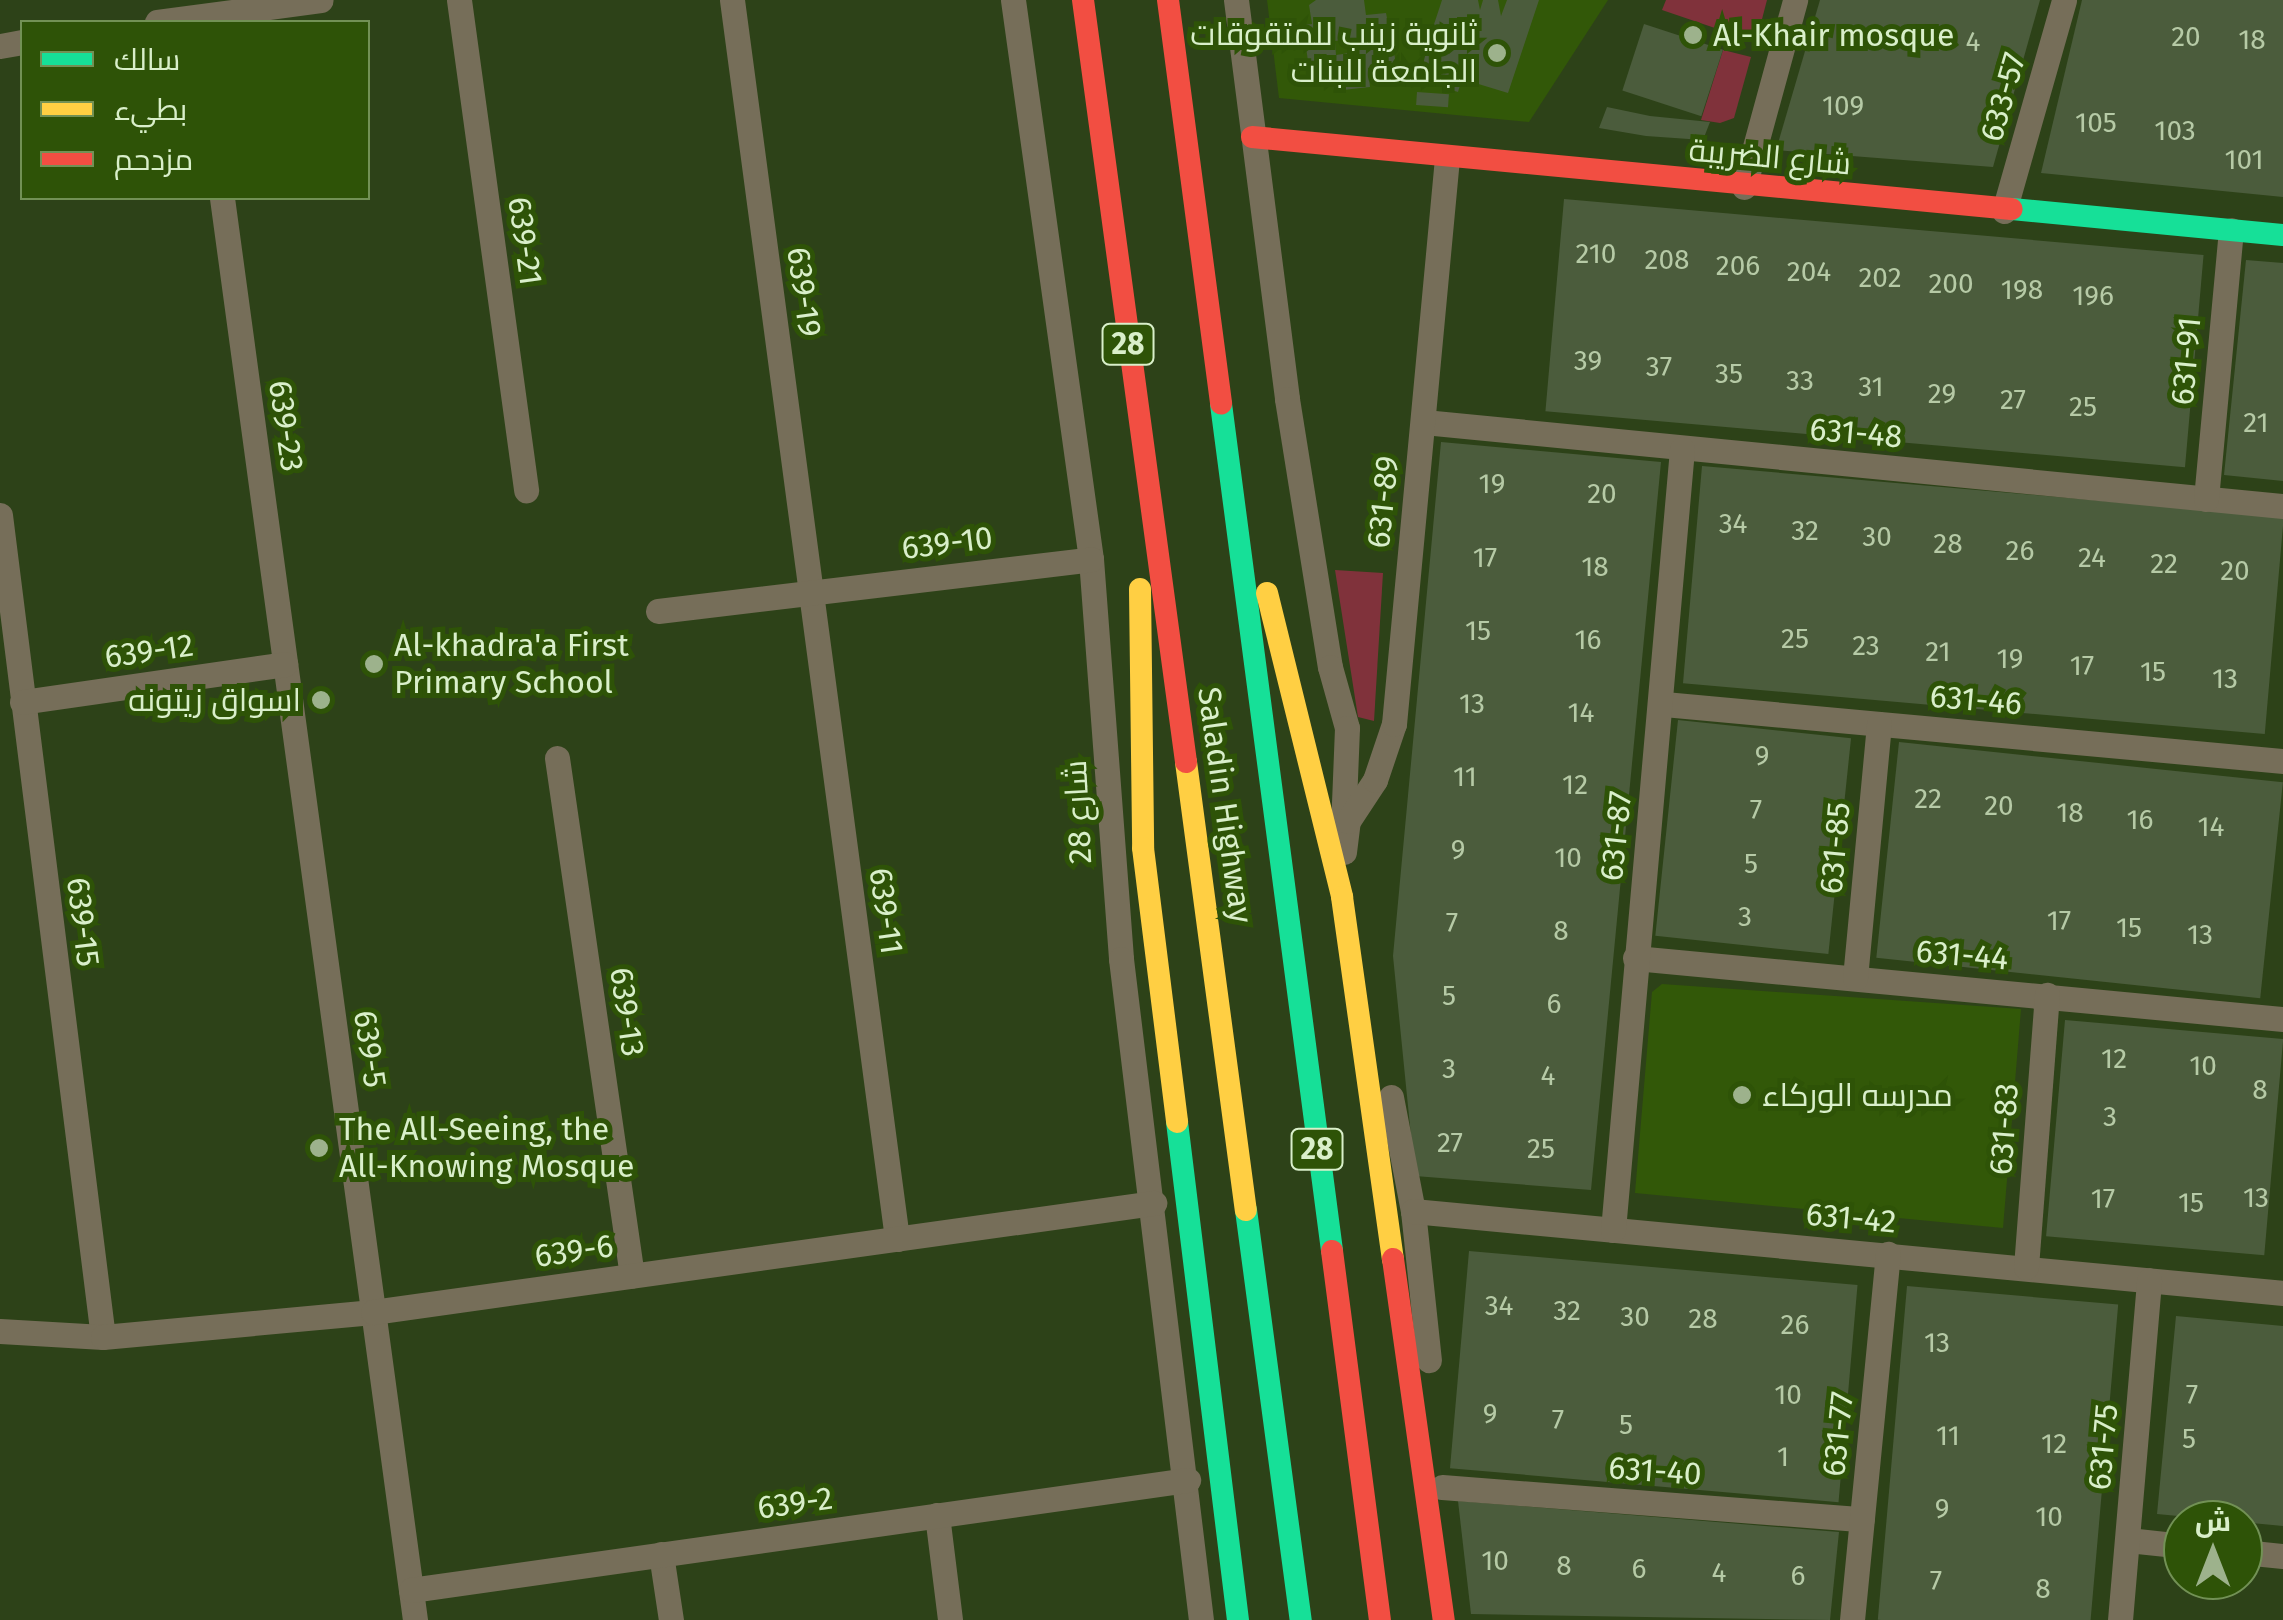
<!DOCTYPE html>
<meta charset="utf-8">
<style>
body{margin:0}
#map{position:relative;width:2283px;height:1620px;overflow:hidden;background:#2d4218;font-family:"Fira Sans",Cairo,sans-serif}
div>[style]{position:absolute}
.built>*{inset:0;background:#325808}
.green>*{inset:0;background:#80323b}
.building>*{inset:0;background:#4b5c3c;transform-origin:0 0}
.street>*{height:25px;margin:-12.5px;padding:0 12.5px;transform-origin:12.5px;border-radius:12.5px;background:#766e59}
.fast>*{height:22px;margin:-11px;padding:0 11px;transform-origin:11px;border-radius:11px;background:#16e098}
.slow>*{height:22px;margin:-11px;padding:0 11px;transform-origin:11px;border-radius:11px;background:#ffcf43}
.jam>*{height:22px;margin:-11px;padding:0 11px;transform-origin:11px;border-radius:11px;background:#f24e42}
.dots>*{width:28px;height:28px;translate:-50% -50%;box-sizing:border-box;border:5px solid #2e5307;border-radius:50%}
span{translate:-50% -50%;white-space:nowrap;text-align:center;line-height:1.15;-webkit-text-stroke:10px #2e5307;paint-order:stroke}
.number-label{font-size:28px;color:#b6caa6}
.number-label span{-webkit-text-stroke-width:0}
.shield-label span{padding:2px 8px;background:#2e5307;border:2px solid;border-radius:8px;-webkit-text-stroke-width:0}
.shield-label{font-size:30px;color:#d9efca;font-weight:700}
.poi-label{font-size:32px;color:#d9efca}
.right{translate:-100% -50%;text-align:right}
.left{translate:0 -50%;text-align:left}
.street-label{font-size:32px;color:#d9efca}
.legend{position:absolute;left:20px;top:20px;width:350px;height:180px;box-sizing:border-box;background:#2e5307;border:2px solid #729155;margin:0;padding:12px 18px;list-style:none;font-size:30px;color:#d9efca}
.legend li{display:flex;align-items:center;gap:20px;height:50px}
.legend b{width:50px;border:2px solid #729155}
.north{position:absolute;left:2163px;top:1500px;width:100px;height:100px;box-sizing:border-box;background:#2e5307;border:2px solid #729155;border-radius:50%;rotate:0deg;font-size:28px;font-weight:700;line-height:40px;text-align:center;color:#d9efca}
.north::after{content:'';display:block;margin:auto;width:35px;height:45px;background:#9db28c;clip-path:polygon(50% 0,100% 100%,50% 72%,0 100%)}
</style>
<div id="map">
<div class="built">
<i style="clip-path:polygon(1267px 0,1608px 0,1529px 122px,1279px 98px)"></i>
<i style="clip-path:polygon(1662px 984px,2021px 1009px,2003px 1228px,1635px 1193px,1652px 992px)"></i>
</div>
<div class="green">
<i style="clip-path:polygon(1666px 0,1767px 0,1756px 42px,1662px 10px)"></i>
<i style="clip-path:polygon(1723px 50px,1751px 57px,1734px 118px,1720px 123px,1701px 120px)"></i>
<i style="clip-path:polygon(1335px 570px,1383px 573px,1374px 721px,1358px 717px)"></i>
</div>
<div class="building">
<i style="clip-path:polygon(evenodd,1316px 0,1364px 0,1366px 15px,1386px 13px,1396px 63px,1368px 68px,1370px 87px,1334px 91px,1332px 74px,1310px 76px,1303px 25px,1312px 24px,1309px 5px,1316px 0,1355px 38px,1356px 52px,1336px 55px,1335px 41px,1355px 38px)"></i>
<i style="clip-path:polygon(1442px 0,1478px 0,1480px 10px,1483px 0,1498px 0,1501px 16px,1507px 0,1539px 0,1508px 93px,1462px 79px,1458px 92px,1416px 79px)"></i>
<i style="clip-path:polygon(1820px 0,2040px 0,1993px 167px,1776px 150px)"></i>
<i style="clip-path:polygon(2082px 0,2283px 0,2283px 197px,2041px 173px)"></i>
<i style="left:1644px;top:24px;width:83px;height:70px;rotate:18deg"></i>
<i style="left:1417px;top:92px;width:32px;height:13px;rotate:4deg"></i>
<i style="clip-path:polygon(1607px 107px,1650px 116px,1710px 122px,1703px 140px,1646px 136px,1599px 128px)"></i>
<i style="left:1564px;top:199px;width:642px;height:213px;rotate:5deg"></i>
<i style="clip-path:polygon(2246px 260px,2283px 263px,2283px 481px,2224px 475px)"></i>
<i style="clip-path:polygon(1441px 442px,1661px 462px,1591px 1190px,1415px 1176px,1393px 956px)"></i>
<i style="left:1702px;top:466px;width:584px;height:218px;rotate:5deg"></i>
<i style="left:1678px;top:720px;width:174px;height:217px;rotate:6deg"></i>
<i style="left:1899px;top:742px;width:386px;height:217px;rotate:6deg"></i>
<i style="left:2065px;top:1020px;width:219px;height:217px;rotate:5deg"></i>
<i style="left:1469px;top:1251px;width:390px;height:218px;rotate:5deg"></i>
<i style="left:1907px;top:1286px;width:212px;height:335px;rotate:5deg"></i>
<i style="clip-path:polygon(2176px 1316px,2283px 1326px,2283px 1526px,2157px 1514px)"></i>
<i style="clip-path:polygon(1458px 1501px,1839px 1532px,1830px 1620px,1471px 1614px)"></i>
</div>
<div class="street">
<i style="left:459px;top:0;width:495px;rotate:82.2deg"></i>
<i style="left:732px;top:0;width:1250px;rotate:82.41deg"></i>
<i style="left:1013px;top:0;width:564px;rotate:82.06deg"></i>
<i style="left:1091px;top:559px;width:401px;rotate:85.7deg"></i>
<i style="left:1121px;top:959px;width:666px;rotate:83.1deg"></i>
<i style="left:1236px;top:0;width:402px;rotate:82.7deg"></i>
<i style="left:1287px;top:399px;width:271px;rotate:80.9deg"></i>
<i style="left:1330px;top:667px;width:63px;rotate:74.4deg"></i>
<i style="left:1347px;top:728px;width:98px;rotate:92.3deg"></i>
<i style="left:157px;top:22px;width:165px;rotate:-7.6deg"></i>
<i style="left:0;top:46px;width:22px;rotate:-10deg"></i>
<i style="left:1744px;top:187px;width:194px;rotate:-74.7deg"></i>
<i style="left:222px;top:198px;width:1435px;rotate:82.27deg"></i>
<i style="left:2004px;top:211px;width:219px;rotate:-74.1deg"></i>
<i style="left:1424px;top:422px;width:863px;rotate:5.59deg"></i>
<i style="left:2206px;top:499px;width:270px;rotate:-84.7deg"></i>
<i style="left:0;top:515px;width:828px;rotate:82.86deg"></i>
<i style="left:658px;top:611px;width:436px;rotate:-6.8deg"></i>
<i style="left:22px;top:702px;width:266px;rotate:-8.2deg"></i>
<i style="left:1664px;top:704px;width:622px;rotate:5.26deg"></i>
<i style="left:557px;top:758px;width:523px;rotate:81.76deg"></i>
<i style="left:1344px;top:852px;width:31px;rotate:-83deg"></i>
<i style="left:1348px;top:821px;width:49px;rotate:-56.6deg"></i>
<i style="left:1375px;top:780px;width:59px;rotate:-71.3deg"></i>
<i style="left:1394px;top:724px;width:568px;rotate:-84.65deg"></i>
<i style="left:1635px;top:958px;width:651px;rotate:5.38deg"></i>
<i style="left:1855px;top:978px;width:255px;rotate:-84.6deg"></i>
<i style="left:1391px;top:1097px;width:116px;rotate:79.1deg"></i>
<i style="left:1413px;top:1211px;width:150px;rotate:83.9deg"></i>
<i style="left:1413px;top:1211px;width:874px;rotate:5.38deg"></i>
<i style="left:1613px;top:1230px;width:784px;rotate:-84.95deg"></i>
<i style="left:2026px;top:1267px;width:273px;rotate:-85.6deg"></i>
<i style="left:0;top:1331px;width:103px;rotate:3.3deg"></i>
<i style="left:103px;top:1337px;width:271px;rotate:-5.3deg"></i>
<i style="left:373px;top:1312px;width:789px;rotate:-7.95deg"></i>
<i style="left:1442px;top:1487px;width:421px;rotate:4.4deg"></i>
<i style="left:937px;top:1515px;width:106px;rotate:82.9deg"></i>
<i style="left:2128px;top:1540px;width:55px;rotate:6.2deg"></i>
<i style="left:2243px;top:1552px;width:40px;rotate:5.7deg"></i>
<i style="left:661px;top:1554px;width:67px;rotate:81.4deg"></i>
<i style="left:411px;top:1590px;width:785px;rotate:-8.06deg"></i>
<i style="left:1852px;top:1620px;width:368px;rotate:-84.4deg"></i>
<i style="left:2120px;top:1620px;width:341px;rotate:-85.1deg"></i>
</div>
<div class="fast">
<i style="left:2012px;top:209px;width:272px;rotate:5.5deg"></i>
<i style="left:1221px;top:404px;width:854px;rotate:82.53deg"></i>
<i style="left:1177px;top:1122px;width:502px;rotate:83.02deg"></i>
<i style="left:1246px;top:1210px;width:414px;rotate:82.4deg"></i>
</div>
<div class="slow">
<i style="left:1140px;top:589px;width:259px;rotate:89.3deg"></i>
<i style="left:1143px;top:848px;width:276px;rotate:82.9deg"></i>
<i style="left:1267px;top:593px;width:313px;rotate:76.1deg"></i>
<i style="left:1342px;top:897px;width:366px;rotate:82deg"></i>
<i style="left:1186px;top:762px;width:452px;rotate:82.4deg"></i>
</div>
<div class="jam">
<i style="left:1083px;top:0;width:769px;rotate:82.3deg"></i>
<i style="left:1168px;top:0;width:407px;rotate:82.5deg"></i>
<i style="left:1252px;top:137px;width:763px;rotate:5.41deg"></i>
<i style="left:1332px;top:1251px;width:372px;rotate:82.6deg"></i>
<i style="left:1393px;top:1259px;width:365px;rotate:82deg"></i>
</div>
<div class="dots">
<i style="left:1693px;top:35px;background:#9db28c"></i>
<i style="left:1497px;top:53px;background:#9db28c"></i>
<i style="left:374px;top:664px;background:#9db28c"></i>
<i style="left:321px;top:700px;background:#9db28c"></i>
<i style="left:1742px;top:1095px;background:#9db28c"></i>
<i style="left:319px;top:1148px;background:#9db28c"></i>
</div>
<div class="number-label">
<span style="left:2186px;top:37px">20</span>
<span style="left:2252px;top:40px">18</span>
<span style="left:1973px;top:42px">4</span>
<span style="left:1843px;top:106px">109</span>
<span style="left:2096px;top:123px">105</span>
<span style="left:2175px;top:131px">103</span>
<span style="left:2244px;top:160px">101</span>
<span style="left:1596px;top:254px">210</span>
<span style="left:1667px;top:260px">208</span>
<span style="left:1738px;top:266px">206</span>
<span style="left:1809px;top:272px">204</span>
<span style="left:1880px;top:278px">202</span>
<span style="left:1951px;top:284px">200</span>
<span style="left:2022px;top:290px">198</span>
<span style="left:2093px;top:296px">196</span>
<span style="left:1588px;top:361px">39</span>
<span style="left:1659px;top:367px">37</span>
<span style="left:1729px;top:374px">35</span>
<span style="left:1800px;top:381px">33</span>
<span style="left:1871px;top:387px">31</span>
<span style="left:1942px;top:394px">29</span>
<span style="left:2013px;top:400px">27</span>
<span style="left:2083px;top:407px">25</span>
<span style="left:2256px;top:423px">21</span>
<span style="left:1492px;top:484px">19</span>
<span style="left:1602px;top:494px">20</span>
<span style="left:1733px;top:524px">34</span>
<span style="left:1805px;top:531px">32</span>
<span style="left:1877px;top:537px">30</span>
<span style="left:1948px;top:544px">28</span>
<span style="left:2020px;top:551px">26</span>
<span style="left:1485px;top:558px">17</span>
<span style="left:2092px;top:558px">24</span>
<span style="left:2164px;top:564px">22</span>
<span style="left:1595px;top:567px">18</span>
<span style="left:2235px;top:571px">20</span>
<span style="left:1478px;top:631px">15</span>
<span style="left:1795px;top:639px">25</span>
<span style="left:1588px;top:640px">16</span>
<span style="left:1866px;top:646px">23</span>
<span style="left:1938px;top:652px">21</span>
<span style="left:2010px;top:659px">19</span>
<span style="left:2082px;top:666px">17</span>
<span style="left:2153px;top:672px">15</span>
<span style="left:2225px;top:679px">13</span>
<span style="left:1472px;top:704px">13</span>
<span style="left:1581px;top:713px">14</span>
<span style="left:1762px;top:756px">9</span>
<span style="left:1465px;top:777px">11</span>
<span style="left:1575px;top:785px">12</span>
<span style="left:1928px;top:799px">22</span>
<span style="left:1999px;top:806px">20</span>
<span style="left:1756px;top:810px">7</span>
<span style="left:2070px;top:813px">18</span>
<span style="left:2140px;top:820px">16</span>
<span style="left:2211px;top:827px">14</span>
<span style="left:1458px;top:850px">9</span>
<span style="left:1568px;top:858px">10</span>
<span style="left:1751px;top:864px">5</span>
<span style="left:1745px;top:917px">3</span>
<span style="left:2059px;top:921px">17</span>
<span style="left:1452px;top:923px">7</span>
<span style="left:2129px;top:928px">15</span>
<span style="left:1561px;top:931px">8</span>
<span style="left:2200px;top:935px">13</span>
<span style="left:1449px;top:996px">5</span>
<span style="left:1554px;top:1004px">6</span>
<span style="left:2114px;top:1059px">12</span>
<span style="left:2203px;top:1066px">10</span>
<span style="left:1449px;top:1069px">3</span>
<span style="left:1548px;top:1076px">4</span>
<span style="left:2260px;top:1090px">8</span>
<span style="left:2110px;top:1117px">3</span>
<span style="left:1450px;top:1143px">27</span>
<span style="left:1541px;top:1149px">25</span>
<span style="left:2256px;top:1198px">13</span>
<span style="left:2103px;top:1199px">17</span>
<span style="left:2191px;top:1203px">15</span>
<span style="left:1499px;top:1306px">34</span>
<span style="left:1567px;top:1311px">32</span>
<span style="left:1635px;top:1317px">30</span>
<span style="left:1703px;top:1319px">28</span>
<span style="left:1795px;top:1325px">26</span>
<span style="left:1937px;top:1343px">13</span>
<span style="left:1788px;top:1395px">10</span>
<span style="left:2192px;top:1395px">7</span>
<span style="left:1490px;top:1414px">9</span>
<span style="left:1558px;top:1420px">7</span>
<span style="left:1626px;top:1425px">5</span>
<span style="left:1948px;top:1436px">11</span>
<span style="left:2189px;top:1439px">5</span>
<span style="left:2054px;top:1444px">12</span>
<span style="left:1783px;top:1457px">1</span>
<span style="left:1942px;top:1509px">9</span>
<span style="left:2049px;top:1517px">10</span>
<span style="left:1495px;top:1561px">10</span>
<span style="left:1564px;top:1566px">8</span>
<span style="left:1639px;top:1569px">6</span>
<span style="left:1719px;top:1573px">4</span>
<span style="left:1798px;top:1576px">6</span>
<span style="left:1936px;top:1581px">7</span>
<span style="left:2043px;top:1589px">8</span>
</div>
<div class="shield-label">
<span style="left:1128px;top:344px">28</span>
<span style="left:1317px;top:1149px">28</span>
</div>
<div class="poi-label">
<span class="right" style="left:1477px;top:53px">ثانوية زينب للمتقوقات<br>الجامعة للبنات</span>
<span class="left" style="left:1713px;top:35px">Al-Khair mosque</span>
<span class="left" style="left:394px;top:664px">Al-khadra'a First<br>Primary School</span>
<span class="right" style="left:301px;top:700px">اسواق زيتونه</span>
<span class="left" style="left:1762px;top:1095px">مدرسه الوركاء</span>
<span class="left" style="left:339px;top:1148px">The All-Seeing, the<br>All-Knowing Mosque</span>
</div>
<div class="street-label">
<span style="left:2003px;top:97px;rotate:-74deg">633-57</span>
<span style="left:1770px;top:157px;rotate:5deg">شارع الضريبة</span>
<span style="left:525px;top:241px;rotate:82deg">639-21</span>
<span style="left:804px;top:292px;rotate:82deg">639-19</span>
<span style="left:2186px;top:361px;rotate:-85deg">631-91</span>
<span style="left:286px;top:426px;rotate:82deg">639-23</span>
<span style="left:1856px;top:433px;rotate:5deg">631-48</span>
<span style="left:1383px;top:502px;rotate:-84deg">631-89</span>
<span style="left:947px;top:543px;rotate:-7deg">639-10</span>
<span style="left:149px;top:651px;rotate:-8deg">639-12</span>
<span style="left:1976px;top:700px;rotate:5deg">631-46</span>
<span style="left:1225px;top:805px;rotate:82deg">Saladin Highway</span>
<span style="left:1078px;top:812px;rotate:-93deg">شارع 28</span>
<span style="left:1616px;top:836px;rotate:-84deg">631-87</span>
<span style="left:1835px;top:848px;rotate:-85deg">631-85</span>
<span style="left:886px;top:911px;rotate:82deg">639-11</span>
<span style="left:83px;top:922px;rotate:83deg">639-15</span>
<span style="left:1962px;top:955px;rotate:5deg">631-44</span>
<span style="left:627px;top:1012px;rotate:82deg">639-13</span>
<span style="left:370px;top:1049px;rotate:82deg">639-5</span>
<span style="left:2004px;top:1129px;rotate:-86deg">631-83</span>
<span style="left:1851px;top:1218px;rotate:5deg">631-42</span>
<span style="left:574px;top:1251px;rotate:-8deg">639-6</span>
<span style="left:1838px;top:1434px;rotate:-84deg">631-77</span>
<span style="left:2103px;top:1447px;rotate:-85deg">631-75</span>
<span style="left:1655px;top:1471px;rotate:4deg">631-40</span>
<span style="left:795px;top:1503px;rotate:-8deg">639-2</span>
</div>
<ul class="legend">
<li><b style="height:12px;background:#16e098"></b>سالك</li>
<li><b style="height:12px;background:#ffcf43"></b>بطيء</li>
<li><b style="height:12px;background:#f24e42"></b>مزدحم</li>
</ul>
<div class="north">ش</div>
</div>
